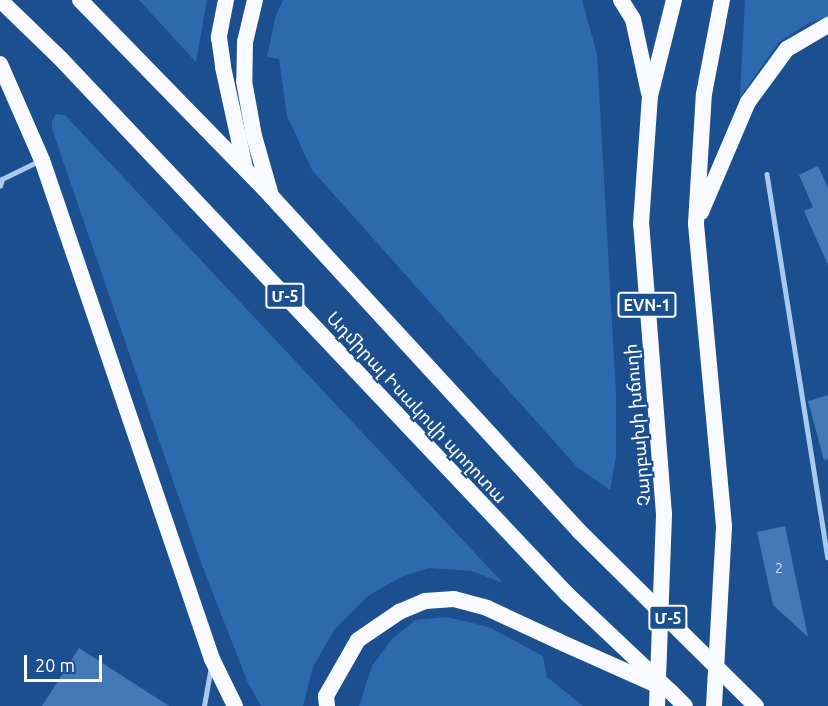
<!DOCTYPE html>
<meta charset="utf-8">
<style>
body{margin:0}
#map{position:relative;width:828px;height:706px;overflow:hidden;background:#1b4f8f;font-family:Ubuntu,"Noto Sans Armenian",sans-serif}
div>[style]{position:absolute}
.green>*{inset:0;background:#2e69ad}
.building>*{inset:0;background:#4478b7}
.service>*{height:4.5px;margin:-2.25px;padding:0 2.25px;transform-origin:2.25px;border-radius:2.25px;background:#a9c9ee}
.trunk>*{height:16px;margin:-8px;padding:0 8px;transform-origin:8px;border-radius:8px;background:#f8faff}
.trunk-bridge>*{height:16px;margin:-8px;padding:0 8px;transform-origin:8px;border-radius:8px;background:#f8faff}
span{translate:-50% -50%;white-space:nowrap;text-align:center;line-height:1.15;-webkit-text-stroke:4.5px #1b4f8f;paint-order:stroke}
.number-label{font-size:15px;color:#d0dded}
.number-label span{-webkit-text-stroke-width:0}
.shield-label span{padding:2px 4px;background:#1b4f8f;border:2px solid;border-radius:4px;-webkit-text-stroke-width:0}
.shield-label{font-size:16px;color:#fff;font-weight:700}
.street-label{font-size:18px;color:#fff}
.scale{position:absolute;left:24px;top:655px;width:78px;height:27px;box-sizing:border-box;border:3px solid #fff;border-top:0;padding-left:8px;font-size:18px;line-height:21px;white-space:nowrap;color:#fff;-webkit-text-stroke:4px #1b4f8f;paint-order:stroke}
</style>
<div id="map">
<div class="green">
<i style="clip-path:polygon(139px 0,207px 0,196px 62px)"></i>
<i style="clip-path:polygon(283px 0,582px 0,597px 54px,616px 393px,616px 457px,610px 490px,577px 467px,312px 170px,287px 116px,279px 59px,267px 57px,275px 18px)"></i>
<i style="clip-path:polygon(745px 0,828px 0,828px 17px,809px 23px,779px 42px,740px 97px)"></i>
<i style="clip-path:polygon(56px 114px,65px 115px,503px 583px,472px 571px,429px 568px,401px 577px,368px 596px,334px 630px,313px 667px,303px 706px,261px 706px,248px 683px,203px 568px,52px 129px,52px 121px)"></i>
<i style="clip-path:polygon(446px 617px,489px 627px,543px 656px,547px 677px,583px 706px,359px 706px,372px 666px,392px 639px,415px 620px)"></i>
</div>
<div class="building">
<i style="clip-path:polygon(818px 166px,828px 188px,828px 265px,804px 211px,813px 207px,799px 175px)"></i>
<i style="clip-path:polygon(828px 395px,828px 459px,824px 460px,808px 401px)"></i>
<i style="clip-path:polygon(785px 526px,808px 637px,773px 605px,757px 532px)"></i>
<i style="clip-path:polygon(79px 648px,169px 706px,42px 706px)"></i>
</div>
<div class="service">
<i style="left:767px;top:174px;width:388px;rotate:81deg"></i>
<i style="left:0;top:186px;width:7px;rotate:-74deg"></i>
<i style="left:2px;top:179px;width:41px;rotate:-25.9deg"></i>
<i style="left:204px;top:706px;width:39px;rotate:-80deg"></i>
</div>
<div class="trunk">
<i style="left:0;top:0;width:83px;rotate:44deg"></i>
<i style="left:60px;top:58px;width:738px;rotate:46.59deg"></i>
<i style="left:80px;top:0;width:274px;rotate:45.7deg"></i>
<i style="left:271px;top:196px;width:455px;rotate:47.4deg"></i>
<i style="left:226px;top:0;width:38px;rotate:101deg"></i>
<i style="left:219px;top:37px;width:30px;rotate:82deg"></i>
<i style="left:223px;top:67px;width:103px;rotate:77.7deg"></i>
<i style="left:255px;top:0;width:43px;rotate:103.4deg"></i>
<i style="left:245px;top:42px;width:39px;rotate:91deg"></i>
<i style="left:244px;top:81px;width:56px;rotate:79.7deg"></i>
<i style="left:254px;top:136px;width:58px;rotate:74.1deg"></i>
<i style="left:621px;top:0;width:22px;rotate:58deg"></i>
<i style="left:633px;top:19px;width:76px;rotate:77.8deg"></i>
<i style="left:0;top:64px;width:105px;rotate:66.4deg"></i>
<i style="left:42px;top:160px;width:527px;rotate:71.19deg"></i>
<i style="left:212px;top:659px;width:52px;rotate:63.9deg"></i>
<i style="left:701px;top:212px;width:120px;rotate:-66.9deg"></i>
<i style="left:748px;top:102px;width:66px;rotate:-53.7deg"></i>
<i style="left:787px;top:49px;width:48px;rotate:-30.3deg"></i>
<i style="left:670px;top:691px;width:21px;rotate:45deg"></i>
<i style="left:327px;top:706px;width:10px;rotate:-96deg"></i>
<i style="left:326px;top:696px;width:64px;rotate:-60.3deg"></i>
<i style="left:358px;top:640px;width:50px;rotate:-34.3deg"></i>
<i style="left:399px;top:612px;width:28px;rotate:-23deg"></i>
<i style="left:425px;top:601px;width:29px;rotate:-4deg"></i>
<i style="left:454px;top:599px;width:34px;rotate:15deg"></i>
<i style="left:487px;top:608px;width:78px;rotate:24.9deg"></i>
<i style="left:657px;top:706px;width:192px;rotate:-87.9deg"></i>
<i style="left:664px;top:514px;width:291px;rotate:-94.5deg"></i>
<i style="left:641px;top:224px;width:128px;rotate:-86deg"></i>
<i style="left:650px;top:96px;width:99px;rotate:-76deg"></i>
<i style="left:714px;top:706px;width:180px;rotate:-86.8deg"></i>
<i style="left:724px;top:526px;width:304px;rotate:-95.3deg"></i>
<i style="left:696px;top:223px;width:129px;rotate:-86.5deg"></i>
<i style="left:704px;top:94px;width:96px;rotate:-79.2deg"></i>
</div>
<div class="trunk-bridge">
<i style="left:579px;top:531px;width:249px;rotate:44.7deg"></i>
<i style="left:567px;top:594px;width:141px;rotate:43.3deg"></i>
<i style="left:558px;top:641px;width:111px;rotate:24deg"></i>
</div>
<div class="number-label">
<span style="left:779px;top:568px">2</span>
</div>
<div class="shield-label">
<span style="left:285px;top:296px">Մ-5</span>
<span style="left:647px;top:305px">EVN-1</span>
<span style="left:668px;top:618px">Մ-5</span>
</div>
<div class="street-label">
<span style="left:417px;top:407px;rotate:47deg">Ադմիրալ Իսակովի պողոտա</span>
<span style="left:637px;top:425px;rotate:-95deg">Չարբախի խճուղի</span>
</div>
<div class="scale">20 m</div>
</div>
